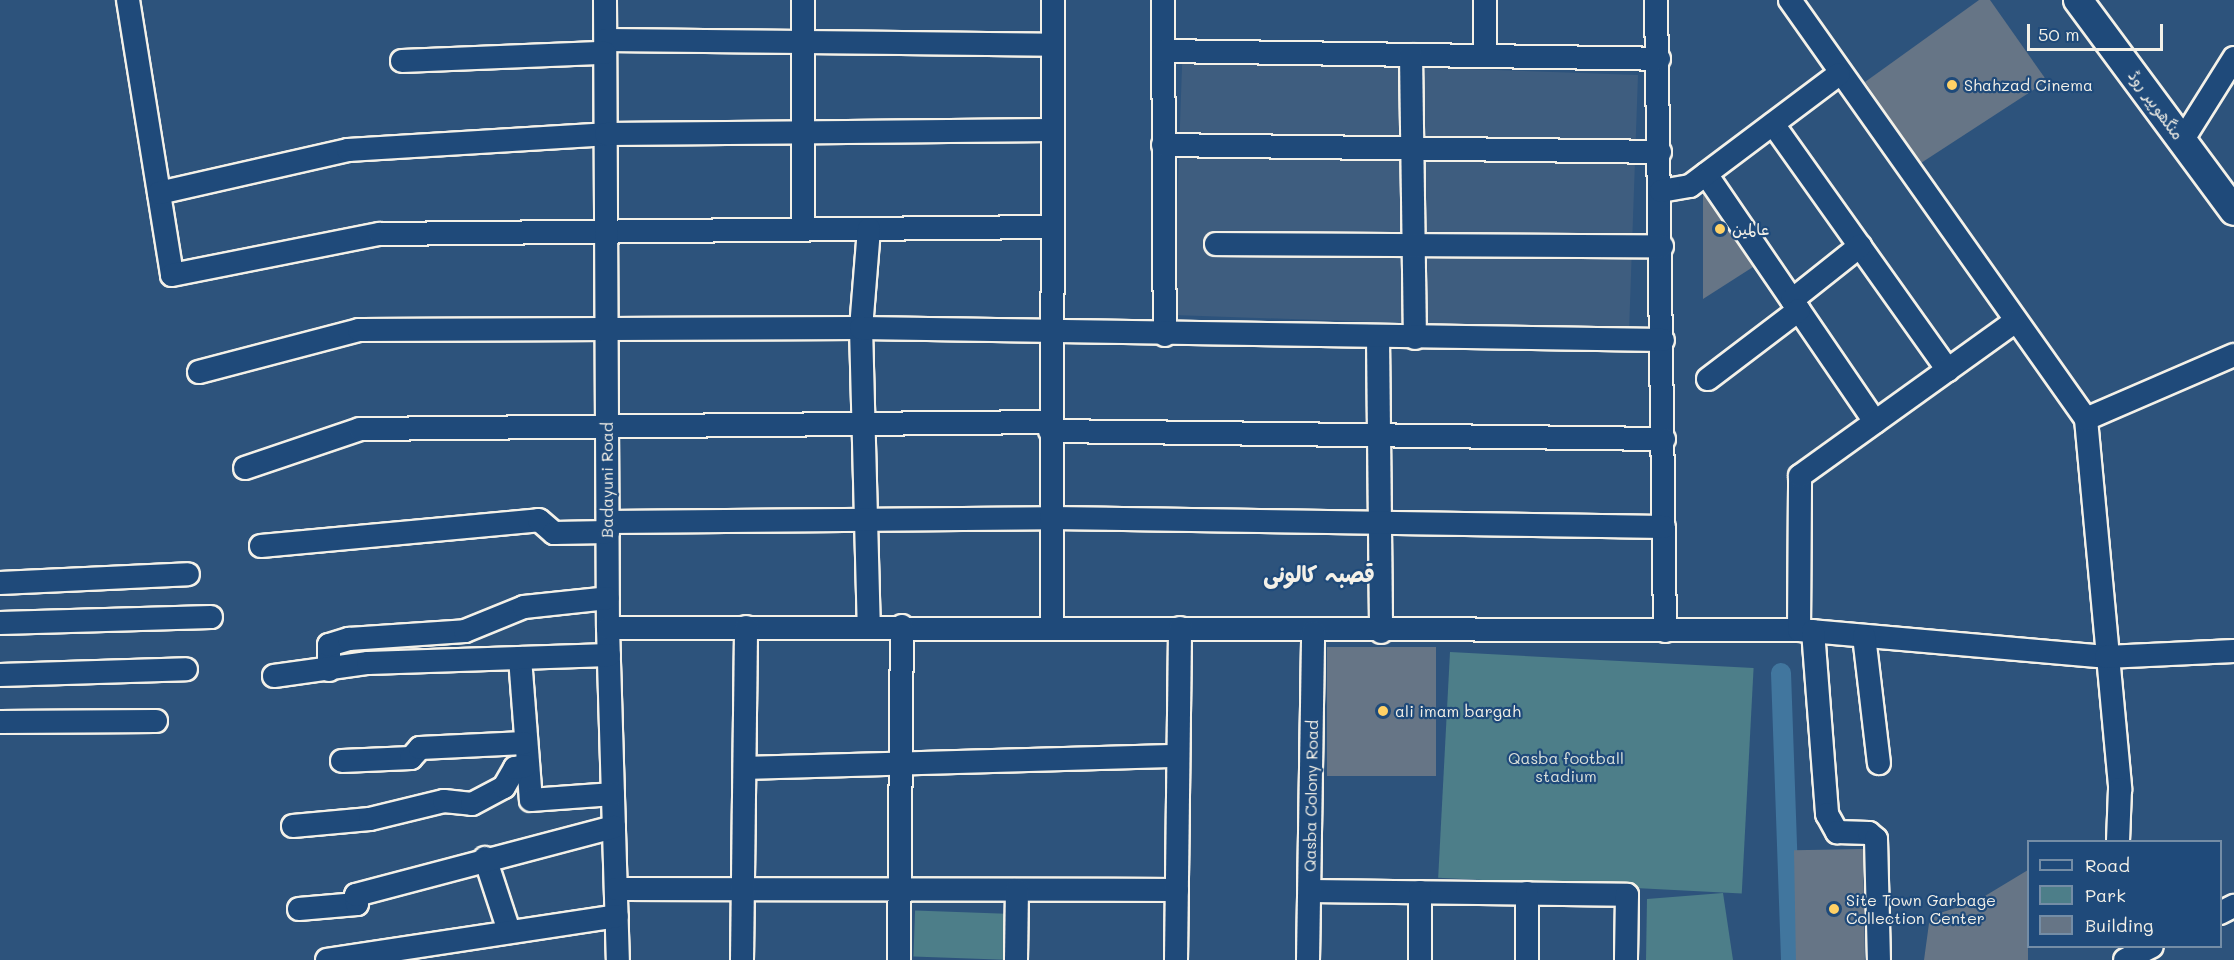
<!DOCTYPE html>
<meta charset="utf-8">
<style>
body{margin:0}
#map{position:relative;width:2234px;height:960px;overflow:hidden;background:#2d537c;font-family:Mali,"Playpen Sans Arabic",sans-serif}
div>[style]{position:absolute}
.built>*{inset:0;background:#3e5d7f;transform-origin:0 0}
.green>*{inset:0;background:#4d7e89;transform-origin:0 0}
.canal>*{height:20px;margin:-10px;padding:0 10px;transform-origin:10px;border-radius:10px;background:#41769e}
.building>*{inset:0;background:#667586;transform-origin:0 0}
.roads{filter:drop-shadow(2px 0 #f4f1e8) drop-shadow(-2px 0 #f4f1e8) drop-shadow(0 2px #f4f1e8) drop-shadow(0 -2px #f4f1e8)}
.minor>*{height:22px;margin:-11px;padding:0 11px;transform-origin:11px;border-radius:11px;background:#1f4a7a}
.major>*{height:28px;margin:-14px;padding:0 14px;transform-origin:14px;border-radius:14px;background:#1f4a7a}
.dots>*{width:16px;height:16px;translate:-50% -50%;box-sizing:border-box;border:3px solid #1f4a7a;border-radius:50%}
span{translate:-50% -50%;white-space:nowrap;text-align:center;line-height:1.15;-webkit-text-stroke:4.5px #1f4a7a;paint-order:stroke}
.poi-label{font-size:16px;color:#f4f1e8}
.left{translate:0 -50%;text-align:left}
.street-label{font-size:16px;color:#f4f1e8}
.park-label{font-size:16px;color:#dbe0da}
.district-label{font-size:22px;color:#f4f1e8;font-weight:700}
.legend{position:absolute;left:2027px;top:840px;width:195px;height:108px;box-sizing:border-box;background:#1f4a7a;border:2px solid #748da6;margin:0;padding:8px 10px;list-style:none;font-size:18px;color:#f4f1e8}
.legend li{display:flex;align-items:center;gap:12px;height:30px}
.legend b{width:30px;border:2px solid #748da6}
.scale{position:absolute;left:2027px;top:24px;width:136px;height:27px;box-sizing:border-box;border:3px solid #f4f1e8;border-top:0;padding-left:8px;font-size:18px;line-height:21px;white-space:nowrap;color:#f4f1e8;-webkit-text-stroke:4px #1f4a7a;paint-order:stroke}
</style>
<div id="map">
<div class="built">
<i style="left:1638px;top:75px;width:256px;height:456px;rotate:92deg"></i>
</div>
<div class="green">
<i style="left:1450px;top:652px;width:304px;height:226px;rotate:3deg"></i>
<i style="clip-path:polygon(1723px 893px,1733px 960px,1646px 960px,1647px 899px)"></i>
<i style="left:1013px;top:914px;width:46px;height:98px;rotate:92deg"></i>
</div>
<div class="canal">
<i style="left:1781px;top:673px;width:287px;rotate:88deg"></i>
</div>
<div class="building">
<i style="clip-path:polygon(1979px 0,1990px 0,2047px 81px,1921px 163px,1865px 82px)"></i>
<i style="clip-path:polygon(1703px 194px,1753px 267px,1703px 299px)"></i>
<i style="left:1327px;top:647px;width:109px;height:129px"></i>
<i style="left:1863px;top:849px;width:111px;height:69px;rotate:89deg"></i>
<i style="clip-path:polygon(2028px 870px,2028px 960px,1924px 960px,1930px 916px,1975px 902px)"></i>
</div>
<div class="roads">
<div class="minor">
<i style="left:128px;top:0;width:278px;rotate:80.9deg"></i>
<i style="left:172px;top:275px;width:212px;rotate:-11.2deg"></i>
<i style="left:380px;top:234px;width:670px;rotate:-0.6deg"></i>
<i style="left:605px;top:0;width:628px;rotate:89.73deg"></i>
<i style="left:608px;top:628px;width:332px;rotate:88.3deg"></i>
<i style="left:1163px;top:0;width:335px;rotate:89.7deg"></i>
<i style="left:1485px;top:0;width:56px;rotate:90deg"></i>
<i style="left:1656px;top:0;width:631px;rotate:89.18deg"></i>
<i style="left:1790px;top:0;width:513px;rotate:54.76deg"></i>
<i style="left:2086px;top:419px;width:372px;rotate:84.7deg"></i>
<i style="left:2120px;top:789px;width:53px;rotate:92.2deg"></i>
<i style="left:606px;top:40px;width:447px;rotate:0.6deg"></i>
<i style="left:1163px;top:51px;width:496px;rotate:0.9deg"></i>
<i style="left:1411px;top:55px;width:283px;rotate:89.2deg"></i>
<i style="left:402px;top:61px;width:203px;rotate:-2.3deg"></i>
<i style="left:1773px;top:124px;width:302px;rotate:54.6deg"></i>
<i style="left:2182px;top:141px;width:98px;rotate:-57.9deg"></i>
<i style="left:1163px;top:145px;width:497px;rotate:0.8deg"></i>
<i style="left:1706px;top:174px;width:300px;rotate:55.7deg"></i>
<i style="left:1661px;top:191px;width:29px;rotate:-10deg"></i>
<i style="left:1690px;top:186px;width:186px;rotate:-36.9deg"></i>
<i style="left:159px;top:193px;width:194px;rotate:-12.8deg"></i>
<i style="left:348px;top:150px;width:258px;rotate:-3.5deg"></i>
<i style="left:606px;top:134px;width:446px;rotate:-0.5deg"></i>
<i style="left:803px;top:229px;width:229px;rotate:-90deg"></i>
<i style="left:869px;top:229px;width:99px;rotate:94.6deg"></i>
<i style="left:861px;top:328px;width:299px;rotate:88.5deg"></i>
<i style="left:1216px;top:244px;width:446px;rotate:0.3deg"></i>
<i style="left:1792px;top:300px;width:87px;rotate:-38.5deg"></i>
<i style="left:1378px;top:337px;width:295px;rotate:89.4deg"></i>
<i style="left:199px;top:372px;width:165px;rotate:-14.7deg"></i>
<i style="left:359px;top:330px;width:502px;rotate:-0.23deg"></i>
<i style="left:861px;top:328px;width:802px;rotate:0.86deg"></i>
<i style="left:1708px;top:379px;width:114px;rotate:-37.2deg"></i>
<i style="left:2086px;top:419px;width:161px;rotate:-23.4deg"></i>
<i style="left:1050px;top:431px;width:614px;rotate:0.75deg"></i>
<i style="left:245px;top:468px;width:121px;rotate:-18.7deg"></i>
<i style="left:360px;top:429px;width:690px;rotate:-0.58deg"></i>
<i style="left:608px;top:522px;width:443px;rotate:-0.5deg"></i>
<i style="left:1051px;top:518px;width:613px;rotate:0.84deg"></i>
<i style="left:261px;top:546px;width:279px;rotate:-5.3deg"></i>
<i style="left:539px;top:520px;width:20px;rotate:41deg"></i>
<i style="left:554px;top:533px;width:54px;rotate:-1.1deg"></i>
<i style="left:0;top:583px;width:188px;rotate:-2.7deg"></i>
<i style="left:0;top:623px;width:211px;rotate:-1.6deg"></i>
<i style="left:1052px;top:625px;width:625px;rotate:-89.91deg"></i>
<i style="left:608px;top:628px;width:1191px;rotate:0.1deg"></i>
<i style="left:1799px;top:630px;width:308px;rotate:5deg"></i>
<i style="left:2106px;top:657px;width:128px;rotate:-2.7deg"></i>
<i style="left:1799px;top:630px;width:154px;rotate:-89.6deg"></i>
<i style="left:1800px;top:476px;width:264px;rotate:-35.7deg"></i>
<i style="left:1813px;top:631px;width:184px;rotate:85.6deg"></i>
<i style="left:1827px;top:814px;width:21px;rotate:61deg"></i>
<i style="left:1837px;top:832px;width:32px;rotate:2deg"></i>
<i style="left:1869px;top:833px;width:9px;rotate:41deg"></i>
<i style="left:1876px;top:839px;width:121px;rotate:88.6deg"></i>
<i style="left:1864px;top:636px;width:128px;rotate:83.3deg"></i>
<i style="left:520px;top:658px;width:142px;rotate:85.6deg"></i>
<i style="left:531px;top:800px;width:82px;rotate:-4.2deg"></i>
<i style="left:329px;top:670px;width:25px;rotate:-90deg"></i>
<i style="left:329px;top:645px;width:21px;rotate:-17deg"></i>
<i style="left:349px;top:639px;width:116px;rotate:-3.9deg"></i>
<i style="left:465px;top:631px;width:64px;rotate:-22.1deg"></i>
<i style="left:524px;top:607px;width:84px;rotate:-6.1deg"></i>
<i style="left:0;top:675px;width:186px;rotate:-1.8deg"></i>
<i style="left:274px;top:676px;width:95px;rotate:-7.9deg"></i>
<i style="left:368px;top:663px;width:241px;rotate:-1.9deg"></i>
<i style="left:0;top:722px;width:156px;rotate:-0.4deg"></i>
<i style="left:342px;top:761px;width:69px;rotate:-2.5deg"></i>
<i style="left:411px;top:758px;width:13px;rotate:-48deg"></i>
<i style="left:420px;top:748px;width:104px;rotate:-2.8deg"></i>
<i style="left:745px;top:768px;width:433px;rotate:-1.6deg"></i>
<i style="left:293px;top:826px;width:77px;rotate:-5.2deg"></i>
<i style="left:370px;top:819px;width:76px;rotate:-13.7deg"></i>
<i style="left:444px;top:801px;width:28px;rotate:6deg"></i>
<i style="left:472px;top:804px;width:36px;rotate:-28deg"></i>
<i style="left:504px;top:787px;width:22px;rotate:-60deg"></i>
<i style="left:515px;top:768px;width:10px;rotate:-11deg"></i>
<i style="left:485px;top:858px;width:77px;rotate:71.8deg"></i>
<i style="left:616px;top:889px;width:561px;rotate:0.1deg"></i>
<i style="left:1310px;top:891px;width:317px;rotate:0.7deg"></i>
<i style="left:1627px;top:895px;width:65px;rotate:90.9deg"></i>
<i style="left:1527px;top:893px;width:67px;rotate:90deg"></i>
<i style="left:299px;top:909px;width:58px;rotate:-4.9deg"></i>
<i style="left:357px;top:904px;width:9px;rotate:-96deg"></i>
<i style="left:356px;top:895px;width:267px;rotate:-14.8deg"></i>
<i style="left:2220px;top:913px;width:16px;rotate:-27deg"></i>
<i style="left:327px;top:960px;width:293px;rotate:-8.6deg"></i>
<i style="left:742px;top:960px;width:333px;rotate:-89.3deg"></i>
<i style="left:899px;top:960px;width:334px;rotate:-89.5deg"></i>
<i style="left:1016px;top:960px;width:70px;rotate:-89.2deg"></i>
<i style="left:1176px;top:960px;width:332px;rotate:-89.3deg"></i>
<i style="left:1308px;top:960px;width:328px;rotate:-89.1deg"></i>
<i style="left:1420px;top:960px;width:68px;rotate:-90deg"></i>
<i style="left:2125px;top:960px;width:30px;rotate:-27deg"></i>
</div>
<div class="major">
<i style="left:2078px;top:0;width:262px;rotate:53.5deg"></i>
</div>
</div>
<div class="dots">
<i style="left:1952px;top:85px;background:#ffd166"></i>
<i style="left:1720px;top:229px;background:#ffd166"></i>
<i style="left:1383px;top:711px;background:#ffd166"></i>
<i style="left:1834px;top:909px;background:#ffd166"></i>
</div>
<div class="poi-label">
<span class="left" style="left:1964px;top:85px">Shahzad Cinema</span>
<span class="left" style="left:1732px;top:229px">عالمین</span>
<span class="left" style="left:1395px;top:711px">ali imam bargah</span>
<span class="left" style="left:1846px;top:909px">Site Town Garbage<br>Collection Center</span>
</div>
<div class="street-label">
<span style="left:2156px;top:105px;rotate:54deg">منگھوپیر روڈ</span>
<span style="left:607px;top:480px;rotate:-90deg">Badayuni Road</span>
<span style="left:1311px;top:796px;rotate:-89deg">Qasba Colony Road</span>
</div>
<div class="park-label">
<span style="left:1566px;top:767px">Qasba football<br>stadium</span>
</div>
<div class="district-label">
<span style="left:1319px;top:574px">قصبہ کالونی</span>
</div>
<ul class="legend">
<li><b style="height:8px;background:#1f4a7a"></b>Road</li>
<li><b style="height:16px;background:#4d7e89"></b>Park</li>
<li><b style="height:16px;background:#667586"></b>Building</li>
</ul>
<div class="scale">50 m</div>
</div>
